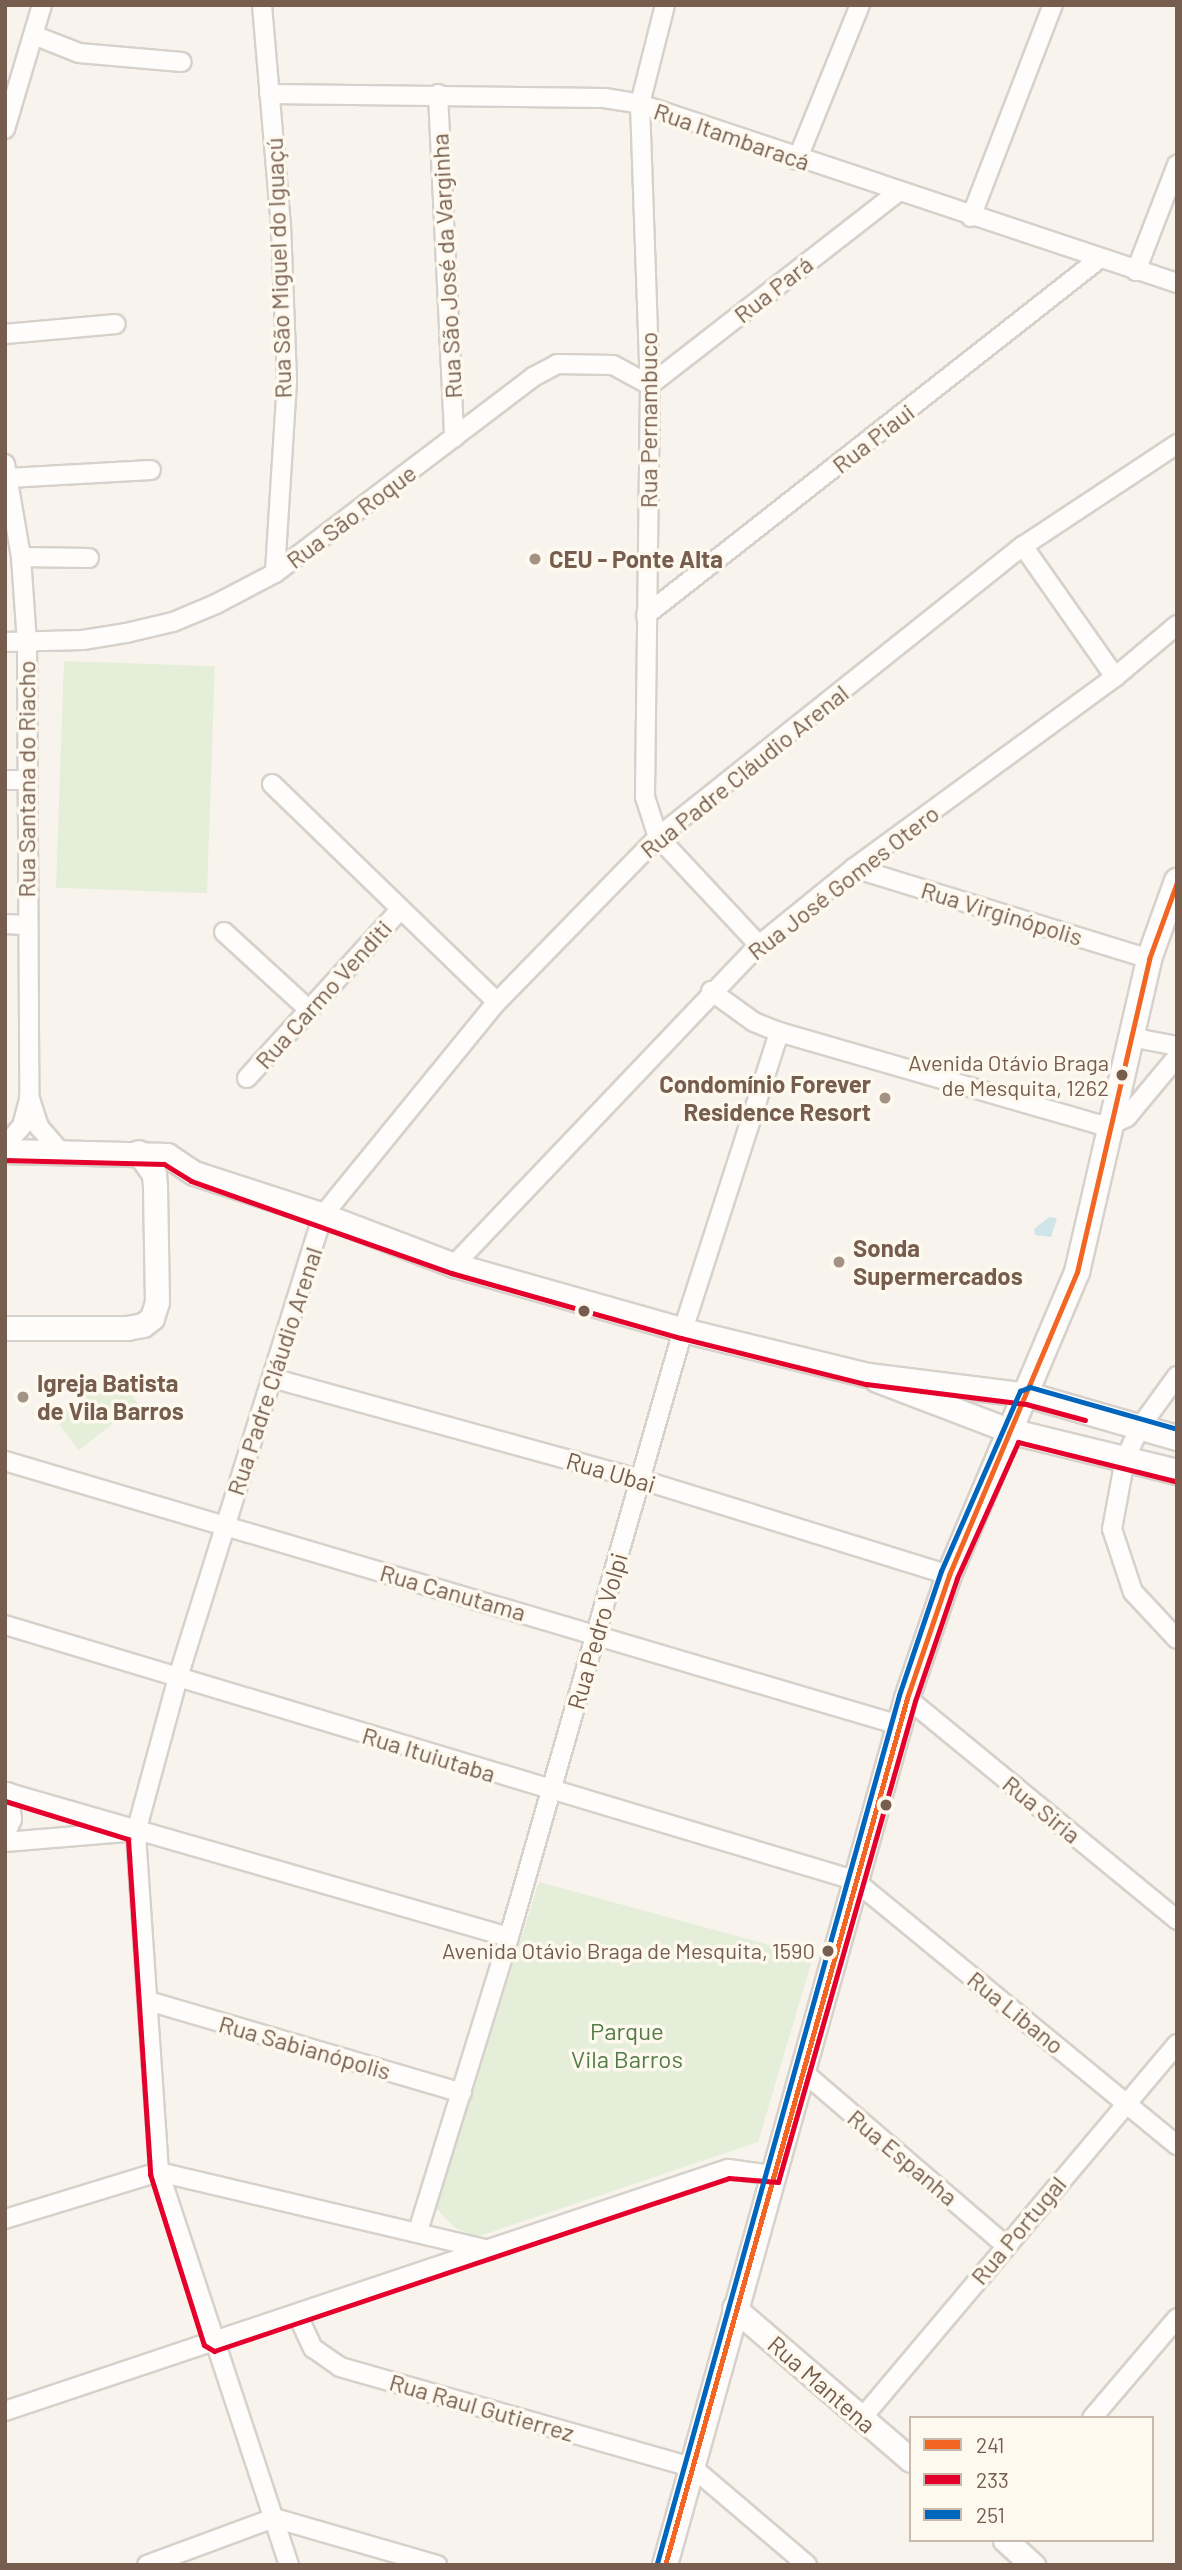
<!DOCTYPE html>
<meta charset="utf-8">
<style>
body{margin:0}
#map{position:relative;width:1182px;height:2570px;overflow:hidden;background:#f8f4ed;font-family:Barlow,sans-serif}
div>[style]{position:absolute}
.green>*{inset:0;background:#e4eed8;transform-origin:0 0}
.water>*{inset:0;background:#cfe5e7}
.roads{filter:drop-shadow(2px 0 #d7d1cb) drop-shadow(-2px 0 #d7d1cb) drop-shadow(0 2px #d7d1cb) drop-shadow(0 -2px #d7d1cb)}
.minor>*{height:18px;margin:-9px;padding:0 9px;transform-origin:9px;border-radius:9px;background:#fefdfc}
.tertiary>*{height:23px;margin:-11.5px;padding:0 11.5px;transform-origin:11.5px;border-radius:11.5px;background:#fefdfc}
.secondary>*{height:24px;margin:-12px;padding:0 12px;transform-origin:12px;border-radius:12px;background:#fefdfc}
.bus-1>*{height:5px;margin:-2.5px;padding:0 2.5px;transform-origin:2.5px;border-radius:2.5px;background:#f26522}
.bus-2>*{height:5px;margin:-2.5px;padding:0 2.5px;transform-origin:2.5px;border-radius:2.5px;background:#e4002b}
.bus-3>*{height:5px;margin:-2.5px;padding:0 2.5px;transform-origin:2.5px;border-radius:2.5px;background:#0065bd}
.dots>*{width:19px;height:19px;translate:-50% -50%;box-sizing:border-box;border:4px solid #fef9ef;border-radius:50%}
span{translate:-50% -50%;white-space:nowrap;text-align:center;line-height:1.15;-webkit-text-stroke:7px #fef9ef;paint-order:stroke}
.bus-label{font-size:22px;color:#765d4d}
.right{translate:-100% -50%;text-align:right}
.street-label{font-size:24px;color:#765d4d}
.poi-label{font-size:24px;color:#765d4d;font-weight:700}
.left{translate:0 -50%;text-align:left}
.park-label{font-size:24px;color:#527b45}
.frame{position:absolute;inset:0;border:7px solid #765d4d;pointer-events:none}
.legend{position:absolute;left:909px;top:2416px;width:245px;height:126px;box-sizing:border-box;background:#fef9ef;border:2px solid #c8bbae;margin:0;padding:9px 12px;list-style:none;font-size:21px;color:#765d4d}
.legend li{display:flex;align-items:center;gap:14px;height:35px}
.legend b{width:35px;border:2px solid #c8bbae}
</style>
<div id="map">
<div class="green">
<i style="left:64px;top:661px;width:151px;height:227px;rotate:2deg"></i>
<i style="left:114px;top:1373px;width:39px;height:75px;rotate:52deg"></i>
<i style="clip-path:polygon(539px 1882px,813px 1957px,758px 2142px,477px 2237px,455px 2228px,436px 2208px)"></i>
</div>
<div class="water">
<i style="clip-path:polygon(1049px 1217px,1057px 1218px,1051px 1237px,1035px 1235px,1034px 1229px)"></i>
</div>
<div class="roads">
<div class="minor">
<i style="left:262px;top:5px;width:221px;rotate:85.1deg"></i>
<i style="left:281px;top:225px;width:156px;rotate:87.8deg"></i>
<i style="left:287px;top:381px;width:192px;rotate:93.6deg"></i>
<i style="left:665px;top:5px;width:102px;rotate:104.2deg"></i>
<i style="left:640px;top:104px;width:281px;rotate:88deg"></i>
<i style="left:650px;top:385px;width:412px;rotate:90.7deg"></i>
<i style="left:645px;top:797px;width:42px;rotate:72deg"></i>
<i style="left:658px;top:837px;width:148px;rotate:46.9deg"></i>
<i style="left:36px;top:36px;width:46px;rotate:21.6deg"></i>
<i style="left:79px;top:53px;width:103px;rotate:5deg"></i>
<i style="left:269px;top:94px;width:335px;rotate:0.7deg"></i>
<i style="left:604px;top:98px;width:36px;rotate:9deg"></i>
<i style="left:640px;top:104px;width:566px;rotate:18.43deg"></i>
<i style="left:438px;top:94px;width:344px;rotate:87.3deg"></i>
<i style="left:5px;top:129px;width:129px;rotate:-73.4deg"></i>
<i style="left:797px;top:160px;width:167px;rotate:-67.9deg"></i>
<i style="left:971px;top:217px;width:227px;rotate:-68.9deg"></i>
<i style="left:1136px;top:271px;width:114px;rotate:-68.9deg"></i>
<i style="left:5px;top:334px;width:111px;rotate:-5.1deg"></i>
<i style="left:650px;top:385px;width:313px;rotate:-37.9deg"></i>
<i style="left:5px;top:464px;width:94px;rotate:80.2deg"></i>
<i style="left:21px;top:557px;width:85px;rotate:86deg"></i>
<i style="left:27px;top:642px;width:454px;rotate:89.7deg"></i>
<i style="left:29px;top:1096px;width:33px;rotate:72deg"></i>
<i style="left:39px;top:1127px;width:33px;rotate:49deg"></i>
<i style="left:8px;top:478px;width:143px;rotate:-3.2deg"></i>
<i style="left:1023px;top:546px;width:160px;rotate:54.9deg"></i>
<i style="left:21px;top:557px;width:68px;rotate:0.8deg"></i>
<i style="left:646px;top:615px;width:576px;rotate:-38.16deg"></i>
<i style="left:5px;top:642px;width:78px;rotate:-1.5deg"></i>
<i style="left:83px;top:640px;width:44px;rotate:-9.2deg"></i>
<i style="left:126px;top:633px;width:48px;rotate:-13.2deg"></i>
<i style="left:173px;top:622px;width:47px;rotate:-22.7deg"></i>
<i style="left:216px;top:604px;width:67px;rotate:-27.7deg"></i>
<i style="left:275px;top:573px;width:324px;rotate:-37.2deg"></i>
<i style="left:533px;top:377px;width:27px;rotate:-28deg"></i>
<i style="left:557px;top:364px;width:56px;rotate:1deg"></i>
<i style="left:613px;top:365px;width:42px;rotate:28.4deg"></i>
<i style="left:5px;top:780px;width:23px"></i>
<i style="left:272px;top:784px;width:313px;rotate:44.1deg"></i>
<i style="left:854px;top:868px;width:309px;rotate:17.1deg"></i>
<i style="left:5px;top:924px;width:21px;rotate:3deg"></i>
<i style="left:224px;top:932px;width:115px;rotate:42.5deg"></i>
<i style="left:711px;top:991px;width:53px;rotate:35.8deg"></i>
<i style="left:754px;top:1022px;width:27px;rotate:22deg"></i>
<i style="left:779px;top:1032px;width:332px;rotate:16.1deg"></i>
<i style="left:1098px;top:1124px;width:12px;rotate:5deg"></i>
<i style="left:1110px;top:1125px;width:19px;rotate:-25deg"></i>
<i style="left:1127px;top:1117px;width:78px;rotate:-50.2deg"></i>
<i style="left:1130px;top:1037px;width:48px;rotate:10.8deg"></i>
<i style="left:247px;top:1078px;width:227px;rotate:-47.7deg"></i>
<i style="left:5px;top:1145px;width:25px;rotate:-48deg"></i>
<i style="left:22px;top:1126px;width:28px;rotate:-75deg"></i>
<i style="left:454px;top:1265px;width:442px;rotate:-46.4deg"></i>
<i style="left:759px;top:945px;width:122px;rotate:-39deg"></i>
<i style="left:854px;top:868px;width:323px;rotate:-36.2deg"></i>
<i style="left:1115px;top:677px;width:81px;rotate:-40deg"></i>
<i style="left:1177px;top:1376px;width:63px;rotate:126deg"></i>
<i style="left:1140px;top:1427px;width:35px;rotate:115deg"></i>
<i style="left:1125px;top:1459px;width:71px;rotate:100.5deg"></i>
<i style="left:1112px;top:1529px;width:66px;rotate:71.6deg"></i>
<i style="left:1133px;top:1592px;width:64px;rotate:46.9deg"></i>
<i style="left:272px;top:1378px;width:381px;rotate:15.4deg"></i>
<i style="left:639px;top:1479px;width:325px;rotate:17.2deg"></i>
<i style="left:5px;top:1461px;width:932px;rotate:16.45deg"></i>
<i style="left:5px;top:1625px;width:886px;rotate:16.72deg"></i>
<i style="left:854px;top:1880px;width:418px;rotate:39.4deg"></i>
<i style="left:907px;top:1698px;width:350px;rotate:39.4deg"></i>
<i style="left:5px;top:1792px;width:524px;rotate:16.05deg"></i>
<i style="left:5px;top:1835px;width:17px;rotate:-66deg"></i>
<i style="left:12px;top:1819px;width:27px;rotate:-98deg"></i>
<i style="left:5px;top:1842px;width:121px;rotate:-4.7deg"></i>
<i style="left:148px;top:2001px;width:327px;rotate:16.3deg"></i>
<i style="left:801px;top:2070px;width:267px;rotate:40.6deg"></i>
<i style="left:5px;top:2219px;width:161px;rotate:-17deg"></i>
<i style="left:159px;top:2172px;width:340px;rotate:13.3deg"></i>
<i style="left:418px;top:2231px;width:308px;rotate:-72.8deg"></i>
<i style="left:509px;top:1937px;width:631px;rotate:-74deg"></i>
<i style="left:683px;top:1330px;width:313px;rotate:-72.1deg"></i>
<i style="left:297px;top:2314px;width:38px;rotate:65deg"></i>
<i style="left:313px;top:2348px;width:33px;rotate:35deg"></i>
<i style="left:340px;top:2367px;width:366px;rotate:15.9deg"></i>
<i style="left:692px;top:2467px;width:151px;rotate:40.4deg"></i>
<i style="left:5px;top:2411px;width:762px;rotate:-18.51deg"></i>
<i style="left:728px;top:2169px;width:44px;rotate:7.8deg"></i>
<i style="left:862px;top:2418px;width:489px;rotate:-49.9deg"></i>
<i style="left:1092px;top:2418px;width:131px;rotate:-49.6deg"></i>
<i style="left:274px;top:2518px;width:170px;rotate:16.1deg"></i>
<i style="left:147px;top:2565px;width:135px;rotate:-20.3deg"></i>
<i style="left:289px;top:2565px;width:414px;rotate:-108.3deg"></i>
<i style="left:159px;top:2172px;width:341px;rotate:-93.9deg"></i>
<i style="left:136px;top:1832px;width:161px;rotate:-74.8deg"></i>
<i style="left:178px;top:1677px;width:484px;rotate:-72.6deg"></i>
<i style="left:323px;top:1215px;width:275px;rotate:-50.8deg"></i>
<i style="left:497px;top:1002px;width:231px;rotate:-45.7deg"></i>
<i style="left:658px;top:837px;width:467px;rotate:-38.6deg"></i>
<i style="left:1023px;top:546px;width:185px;rotate:-33.5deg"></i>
</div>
<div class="tertiary">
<i style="left:5px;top:1151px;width:162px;rotate:1.4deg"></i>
<i style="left:167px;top:1155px;width:32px;rotate:34deg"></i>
<i style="left:194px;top:1173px;width:136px;rotate:18deg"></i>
<i style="left:323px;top:1215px;width:140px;rotate:20.9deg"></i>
<i style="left:454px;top:1265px;width:238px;rotate:15.8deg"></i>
<i style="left:683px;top:1330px;width:190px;rotate:13.7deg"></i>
<i style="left:868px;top:1375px;width:161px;rotate:7.1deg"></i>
<i style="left:5px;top:1328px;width:122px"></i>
<i style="left:127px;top:1328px;width:16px;rotate:-11deg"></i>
<i style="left:143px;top:1325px;width:11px;rotate:-38deg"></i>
<i style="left:152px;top:1318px;width:17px;rotate:-73deg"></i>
<i style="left:157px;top:1302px;width:116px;rotate:-91deg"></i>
<i style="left:155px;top:1186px;width:12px;rotate:-95deg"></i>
<i style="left:154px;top:1174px;width:27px;rotate:-126deg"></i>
<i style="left:877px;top:1380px;width:146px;rotate:20.9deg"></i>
<i style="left:734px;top:2308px;width:233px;rotate:40.7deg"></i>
<i style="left:1005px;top:2540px;width:38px;rotate:42deg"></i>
</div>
<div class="secondary">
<i style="left:1028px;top:1395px;width:155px;rotate:16.1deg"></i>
<i style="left:1013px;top:1432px;width:169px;rotate:13.7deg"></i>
<i style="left:665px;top:2565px;width:900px;rotate:-74.4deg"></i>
<i style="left:907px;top:1698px;width:130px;rotate:-71.1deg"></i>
<i style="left:949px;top:1575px;width:329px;rotate:-67.1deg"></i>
<i style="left:1077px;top:1272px;width:321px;rotate:-77deg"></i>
<i style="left:1149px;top:959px;width:83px;rotate:-70.3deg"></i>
</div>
</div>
<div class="bus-1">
<i style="left:665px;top:2565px;width:900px;rotate:-74.4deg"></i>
<i style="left:907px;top:1698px;width:130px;rotate:-71.1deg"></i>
<i style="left:949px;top:1575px;width:329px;rotate:-67.1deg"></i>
<i style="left:1077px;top:1272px;width:321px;rotate:-77deg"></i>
<i style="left:1149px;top:959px;width:82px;rotate:-70deg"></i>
</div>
<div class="bus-2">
<i style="left:5px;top:1160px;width:159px;rotate:1.4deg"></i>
<i style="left:164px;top:1164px;width:32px;rotate:32deg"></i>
<i style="left:191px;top:1181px;width:276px;rotate:19.5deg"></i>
<i style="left:451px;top:1273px;width:239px;rotate:15.8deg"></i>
<i style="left:681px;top:1338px;width:191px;rotate:14deg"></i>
<i style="left:866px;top:1384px;width:161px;rotate:7.1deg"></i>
<i style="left:1026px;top:1404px;width:61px;rotate:15.2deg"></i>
<i style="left:5px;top:1801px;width:129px;rotate:17.2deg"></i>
<i style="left:128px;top:1839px;width:336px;rotate:86.2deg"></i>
<i style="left:150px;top:2174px;width:179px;rotate:72.5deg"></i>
<i style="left:204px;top:2345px;width:12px;rotate:31deg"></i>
<i style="left:214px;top:2351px;width:543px;rotate:-18.57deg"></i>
<i style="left:729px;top:2178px;width:49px;rotate:4.7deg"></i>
<i style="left:778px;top:2182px;width:500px;rotate:-74.1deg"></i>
<i style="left:915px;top:1701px;width:130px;rotate:-71.1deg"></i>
<i style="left:957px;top:1578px;width:149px;rotate:-65.8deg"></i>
<i style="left:1018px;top:1442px;width:162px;rotate:14deg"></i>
</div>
<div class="bus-3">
<i style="left:657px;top:2563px;width:901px;rotate:-74.42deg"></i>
<i style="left:899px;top:1695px;width:131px;rotate:-71.3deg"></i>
<i style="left:941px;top:1571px;width:197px;rotate:-66.3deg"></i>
<i style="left:1020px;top:1391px;width:11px;rotate:-22deg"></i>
<i style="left:1030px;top:1387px;width:153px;rotate:15.9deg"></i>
</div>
<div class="dots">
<i style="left:535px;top:559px;background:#a49285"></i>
<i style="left:1122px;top:1075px;background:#765d4d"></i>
<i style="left:885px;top:1098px;background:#a49285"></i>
<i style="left:839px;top:1262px;background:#a49285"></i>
<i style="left:584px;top:1311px;background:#765d4d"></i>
<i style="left:23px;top:1397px;background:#a49285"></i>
<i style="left:886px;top:1805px;background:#765d4d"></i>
<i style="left:828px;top:1951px;background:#765d4d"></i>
</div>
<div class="bus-label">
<span class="right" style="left:1109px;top:1075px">Avenida Otávio Braga<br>de Mesquita, 1262</span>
<span class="right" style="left:815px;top:1951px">Avenida Otávio Braga de Mesquita, 1590</span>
</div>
<div class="street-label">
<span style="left:732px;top:136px;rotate:19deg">Rua Itambaracá</span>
<span style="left:446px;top:266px;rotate:-93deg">Rua São José da Varginha</span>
<span style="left:278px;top:268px;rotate:-92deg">Rua São Miguel do Iguaçú</span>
<span style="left:773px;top:289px;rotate:-38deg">Rua Pará</span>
<span style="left:648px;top:420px;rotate:-90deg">Rua Pernambuco</span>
<span style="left:873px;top:438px;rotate:-38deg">Rua Piaui</span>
<span style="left:351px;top:516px;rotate:-37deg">Rua São Roque</span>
<span style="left:744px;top:771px;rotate:-39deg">Rua Padre Cláudio Arenal</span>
<span style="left:26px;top:779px;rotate:-90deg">Rua Santana do Riacho</span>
<span style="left:843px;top:882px;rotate:-38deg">Rua José Gomes Otero</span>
<span style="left:1002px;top:913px;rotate:17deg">Rua Virginópolis</span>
<span style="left:323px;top:994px;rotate:-48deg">Rua Carmo Venditi</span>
<span style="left:274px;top:1371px;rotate:-72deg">Rua Padre Cláudio Arenal</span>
<span style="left:611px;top:1472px;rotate:16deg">Rua Ubai</span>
<span style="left:453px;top:1592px;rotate:16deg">Rua Canutama</span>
<span style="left:597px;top:1631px;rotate:-74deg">Rua Pedro Volpi</span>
<span style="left:429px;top:1754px;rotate:17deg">Rua Ituiutaba</span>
<span style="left:1042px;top:1809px;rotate:39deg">Rua Siria</span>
<span style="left:1016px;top:2012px;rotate:39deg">Rua Libano</span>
<span style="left:305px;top:2047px;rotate:16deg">Rua Sabianópolis</span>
<span style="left:903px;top:2157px;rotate:40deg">Rua Espanha</span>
<span style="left:1018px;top:2230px;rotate:-50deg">Rua Portugal</span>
<span style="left:822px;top:2384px;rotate:41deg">Rua Mantena</span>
<span style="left:482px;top:2407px;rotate:16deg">Rua Raul Gutierrez</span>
</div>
<div class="poi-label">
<span class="left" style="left:549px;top:559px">CEU - Ponte Alta</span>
<span class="right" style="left:871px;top:1098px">Condomínio Forever<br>Residence Resort</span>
<span class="left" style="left:853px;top:1262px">Sonda<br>Supermercados</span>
<span class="left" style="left:37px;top:1397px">Igreja Batista<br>de Vila Barros</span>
</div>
<div class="park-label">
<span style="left:627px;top:2045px">Parque<br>Vila Barros</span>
</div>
<div class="frame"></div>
<ul class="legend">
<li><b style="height:9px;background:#f26522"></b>241</li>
<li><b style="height:9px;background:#e4002b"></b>233</li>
<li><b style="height:9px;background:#0065bd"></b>251</li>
</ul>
</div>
